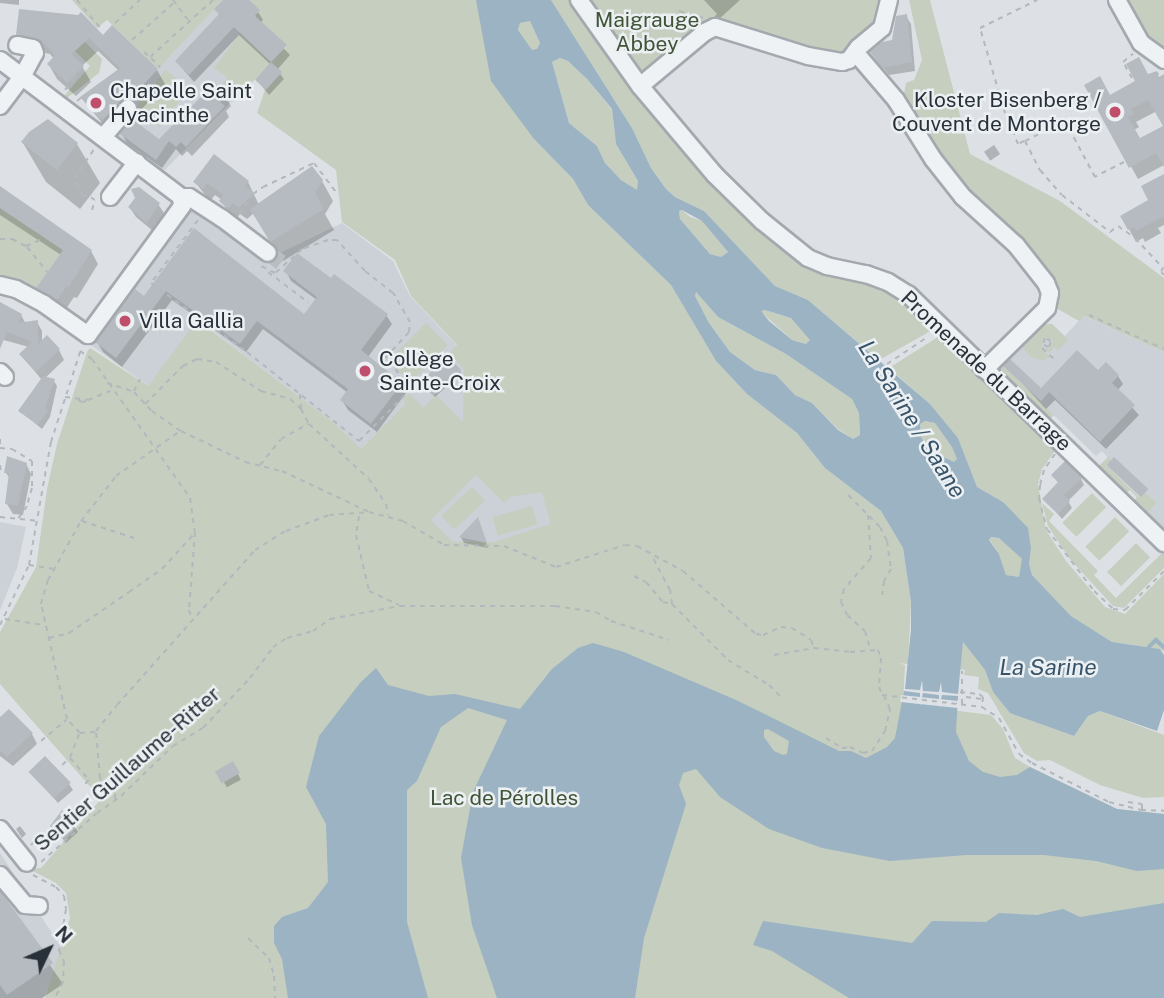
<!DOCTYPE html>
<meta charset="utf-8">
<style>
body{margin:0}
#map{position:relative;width:1164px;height:998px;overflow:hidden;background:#dde1e5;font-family:"Public Sans",sans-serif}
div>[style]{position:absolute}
.built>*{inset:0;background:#cbd1d6}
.green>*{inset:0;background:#c5cebf;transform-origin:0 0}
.water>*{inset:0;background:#9bb3c2}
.pier>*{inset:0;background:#dde1e5;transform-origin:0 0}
.shadow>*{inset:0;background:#0003;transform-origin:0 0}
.stream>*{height:3.5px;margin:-1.75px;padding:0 1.75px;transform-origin:1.75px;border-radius:1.75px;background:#9bb3c2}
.building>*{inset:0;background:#b5bbc1;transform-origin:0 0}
.minor-tunnel>*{height:16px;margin-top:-8px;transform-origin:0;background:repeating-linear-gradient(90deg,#b9bec3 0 16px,transparent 0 24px)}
.path>*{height:2px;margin-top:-1px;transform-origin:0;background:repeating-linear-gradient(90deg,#b3b8bc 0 5px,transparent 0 10px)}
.roads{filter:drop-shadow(2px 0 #a3a9ae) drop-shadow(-2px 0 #a3a9ae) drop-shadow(0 2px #a3a9ae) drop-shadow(0 -2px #a3a9ae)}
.minor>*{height:16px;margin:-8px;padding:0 8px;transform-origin:8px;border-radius:8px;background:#eff2f4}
.dots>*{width:19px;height:19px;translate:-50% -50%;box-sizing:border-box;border:4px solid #ecf0f3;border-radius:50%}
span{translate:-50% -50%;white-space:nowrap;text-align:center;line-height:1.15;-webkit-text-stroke:5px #ecf0f3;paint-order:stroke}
.park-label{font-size:21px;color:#405437}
.poi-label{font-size:21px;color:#28313a}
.left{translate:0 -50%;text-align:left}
.right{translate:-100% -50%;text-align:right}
.street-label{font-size:21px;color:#28313a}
.water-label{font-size:23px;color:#37546a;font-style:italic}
.north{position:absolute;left:14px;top:914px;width:70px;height:70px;-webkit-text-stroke:5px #ecf0f3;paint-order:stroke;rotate:46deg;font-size:19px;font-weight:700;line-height:28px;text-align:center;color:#28313a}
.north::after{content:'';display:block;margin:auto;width:24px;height:32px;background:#28313a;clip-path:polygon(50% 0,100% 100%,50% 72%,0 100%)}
</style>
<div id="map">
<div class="built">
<i style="clip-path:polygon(223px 0,249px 0,260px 10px,255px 15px,287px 45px,163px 172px,102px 128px)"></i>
<i style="clip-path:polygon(188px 203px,274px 256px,342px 223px,393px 261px,410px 296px,459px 348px,543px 491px,552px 525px,495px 544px,453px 543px,334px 423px,198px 320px,148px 386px,88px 343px)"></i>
<i style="clip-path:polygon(1083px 316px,1164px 352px,1164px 527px,1149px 512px,1157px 503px,1145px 492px,1140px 497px,1106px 465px,1110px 460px,1102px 451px,1096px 456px,1000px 363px,1009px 354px,1013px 355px,1019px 344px,1041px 325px,1052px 324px,1065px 336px)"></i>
<i style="clip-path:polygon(0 522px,26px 527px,17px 568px,0 610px)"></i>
<i style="clip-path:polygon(0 853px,63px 950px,44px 998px,0 998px)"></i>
</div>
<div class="green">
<i style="clip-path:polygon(72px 0,223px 0,158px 69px,107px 20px,97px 28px)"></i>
<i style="clip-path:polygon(evenodd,249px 0,476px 0,534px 139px,573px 179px,588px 205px,671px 285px,716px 361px,747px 394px,797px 433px,825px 468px,881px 511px,903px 548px,911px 602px,908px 664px,898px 663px,905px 665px,903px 704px,991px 715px,1003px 729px,1015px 758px,1030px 767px,1117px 809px,1164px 814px,1164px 998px,45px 998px,70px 918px,66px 893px,56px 883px,29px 869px,41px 868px,101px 799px,0 684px,0 632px,36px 567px,47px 489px,57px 444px,87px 352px,90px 348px,148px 386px,197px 320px,334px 423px,361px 449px,406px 404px,403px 400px,409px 393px,423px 408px,436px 395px,463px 422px,464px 369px,449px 353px,457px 345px,411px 296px,395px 260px,342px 222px,336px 170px,257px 113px,265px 90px,281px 72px,271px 63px,233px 102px,219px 88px,228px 78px,214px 68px,240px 33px,271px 62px,287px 46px,255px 16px,249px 0,476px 475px,504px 503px,510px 497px,542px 492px,551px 524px,494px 542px,453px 542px,431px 520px,476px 475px)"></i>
<i style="clip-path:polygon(551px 0,574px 0,789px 250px,865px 278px,905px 298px,936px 328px,879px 360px,808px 300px,775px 286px,704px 211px,675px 197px,666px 189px,651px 168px,632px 128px)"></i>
<i style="clip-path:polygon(586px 0,884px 0,880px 27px,845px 56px,814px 53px,711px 20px,647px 73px,631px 66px)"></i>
<i style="clip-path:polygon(909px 0,930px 0,970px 154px,1060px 201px,1164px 278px,1164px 352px,1084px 316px,1079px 321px,1056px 308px,1052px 293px,965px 195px,903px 99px,906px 83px,914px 80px,922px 60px)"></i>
<i style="clip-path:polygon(1120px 0,1164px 0,1164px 57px,1146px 43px)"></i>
<i style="clip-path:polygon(530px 21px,540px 43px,537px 50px,531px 50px,518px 30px,520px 23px)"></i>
<i style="clip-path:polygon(85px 42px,102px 59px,99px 73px,67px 98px,64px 96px,90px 66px,75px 51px)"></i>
<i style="clip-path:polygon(560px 58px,568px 61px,587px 79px,612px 110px,616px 144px,638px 181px,638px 191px,621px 180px,605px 163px,597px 146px,569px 123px,552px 62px)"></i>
<i style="left:165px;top:70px;width:30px;height:49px;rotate:37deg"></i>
<i style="clip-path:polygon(0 208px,63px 250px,34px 291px,0 277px)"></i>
<i style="clip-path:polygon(682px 210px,690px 217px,702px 221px,728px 252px,721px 257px,710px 254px,680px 219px,679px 211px)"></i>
<i style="clip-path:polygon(696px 292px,718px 317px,786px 354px,852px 399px,859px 413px,860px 435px,853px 439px,838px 429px,812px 403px,795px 395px,776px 375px,755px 370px,730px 352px,709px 323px,695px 296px)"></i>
<i style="clip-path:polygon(765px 310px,791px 318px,811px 339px,807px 344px,792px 340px,760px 311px)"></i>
<i style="left:426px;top:323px;width:31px;height:53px;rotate:45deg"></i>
<i style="clip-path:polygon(1052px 324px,1068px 340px,1058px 350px,1054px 347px,1049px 353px,1044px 348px,1050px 348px,1053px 340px,1045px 337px,1041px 348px,1050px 357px,1043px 360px,1032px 358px,1019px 344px,1041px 325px)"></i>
<i style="clip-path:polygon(941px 335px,1057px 448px,1042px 469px,1038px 484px,1046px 530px,1066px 561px,1105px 607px,1125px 614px,1164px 574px,1164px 652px,1160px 649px,1112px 642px,1071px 616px,1032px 575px,1029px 564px,1031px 549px,1003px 502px,977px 487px,958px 438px,930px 404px,889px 368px)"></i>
<i style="clip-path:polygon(1000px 363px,1054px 415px,1047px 422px,999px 378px,996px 368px)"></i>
<i style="clip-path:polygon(925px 421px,935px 423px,952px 447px,957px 459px,954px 463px,930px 450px,921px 437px,920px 424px)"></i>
<i style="clip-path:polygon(1108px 457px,1111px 460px,1106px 465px,1139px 497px,1145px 492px,1157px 503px,1149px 512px,1164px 527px,1164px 539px,1131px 504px,1137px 497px,1130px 490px,1123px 496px,1097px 468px)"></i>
<i style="left:472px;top:487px;width:19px;height:42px;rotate:47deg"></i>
<i style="left:1092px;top:493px;width:20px;height:42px;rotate:45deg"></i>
<i style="clip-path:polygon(1042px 503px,1054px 514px,1049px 521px,1098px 571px,1094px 575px,1116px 598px,1162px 553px,1120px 510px,1164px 547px,1164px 568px,1124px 608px,1113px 606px,1069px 558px,1048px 526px)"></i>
<i style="left:532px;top:506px;width:19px;height:41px;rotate:74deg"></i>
<i style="left:1115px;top:517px;width:20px;height:42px;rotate:45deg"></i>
<i style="clip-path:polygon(991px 537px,999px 538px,1023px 559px,1019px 577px,1006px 575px,999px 554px,989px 539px)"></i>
<i style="left:1136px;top:543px;width:20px;height:41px;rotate:45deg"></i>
<i style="clip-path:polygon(963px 642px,985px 670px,993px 692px,1010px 713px,1074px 736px,1088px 716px,1100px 711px,1164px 735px,1164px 797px,1143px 798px,1100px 785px,1050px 760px,1037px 761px,1024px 753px,988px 693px,978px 689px,979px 677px,964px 675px,965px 670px,959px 669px)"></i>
</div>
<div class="water">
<i style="clip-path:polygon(evenodd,476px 0,551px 0,632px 128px,651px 168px,666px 189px,675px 197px,704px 211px,775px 286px,808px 300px,930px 404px,958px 438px,977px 487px,1003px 502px,1028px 528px,1031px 549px,1029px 564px,1032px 575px,1071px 616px,1112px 642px,1160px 649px,1164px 655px,1164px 710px,1157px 731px,1100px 711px,1088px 716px,1074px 736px,1010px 713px,993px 692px,985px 670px,963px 642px,958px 694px,942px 692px,941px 682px,939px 692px,923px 691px,922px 680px,920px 690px,905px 689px,911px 630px,911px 602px,903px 548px,881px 511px,825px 468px,797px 433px,747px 394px,716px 361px,671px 285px,588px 205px,573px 179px,534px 139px,491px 81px,476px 0,530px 21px,540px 43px,537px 49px,532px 50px,518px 30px,520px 23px,530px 21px,476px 0,560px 58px,568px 61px,587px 79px,612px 109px,616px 144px,638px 181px,637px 190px,621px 180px,605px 163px,597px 146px,569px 123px,552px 62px,560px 58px,476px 0,682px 210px,702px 221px,728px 252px,721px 257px,710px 254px,680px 219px,679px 211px,682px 210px,476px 0,696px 292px,718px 317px,786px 354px,852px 399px,859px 413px,860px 435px,853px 439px,838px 430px,812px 403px,795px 395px,776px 375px,755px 370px,730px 352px,709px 323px,695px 296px,696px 292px,476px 0,765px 310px,791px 318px,810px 340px,806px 344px,792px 340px,769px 321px,761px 311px,765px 310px,476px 0,925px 421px,935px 423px,952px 447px,957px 459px,954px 462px,930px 451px,921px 437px,920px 424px,925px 421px,476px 0,991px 537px,999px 538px,1022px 559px,1019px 577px,1006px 575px,999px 554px,989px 540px,991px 537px)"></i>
<i style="clip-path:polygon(evenodd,593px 643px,624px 652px,736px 700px,839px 751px,851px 751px,866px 758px,887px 747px,895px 738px,904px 691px,920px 693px,920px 706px,923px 693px,939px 695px,939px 708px,942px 695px,958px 696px,956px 732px,969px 761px,983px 772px,1000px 777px,1017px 775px,1030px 767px,1117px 809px,1164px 814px,1164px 869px,1137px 871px,1096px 861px,1044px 855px,966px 855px,890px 861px,822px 848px,769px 829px,720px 797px,696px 769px,683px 773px,679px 785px,686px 804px,644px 938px,635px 998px,497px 998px,472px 925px,461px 858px,473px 792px,507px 720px,468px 708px,441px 727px,417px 781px,407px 790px,407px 922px,428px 998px,288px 998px,282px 959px,274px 943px,274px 926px,282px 917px,308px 908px,328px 882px,326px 824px,306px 787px,319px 736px,360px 683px,376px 668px,388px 685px,429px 696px,455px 694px,520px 709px,552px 669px,578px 648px,593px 643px,768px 729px,789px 741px,787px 754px,783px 755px,774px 751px,764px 737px,764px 730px,768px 729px)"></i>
<i style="clip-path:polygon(1164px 903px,1164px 998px,849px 998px,772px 951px,753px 945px,763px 921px,912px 943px,932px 921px,986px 922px,999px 913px,1037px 915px,1063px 909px,1080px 917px)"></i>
</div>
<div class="pier">
<i style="left:901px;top:695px;width:60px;height:7px;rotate:6deg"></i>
</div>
<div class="shadow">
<i style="clip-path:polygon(0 0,19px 0,19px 5px,0 3px)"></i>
<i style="clip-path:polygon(225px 0,246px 0,258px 12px,263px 20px,260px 23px,290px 55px,277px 70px,284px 79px,269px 95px,257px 80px,271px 65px,239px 35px,194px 82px,177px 62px,220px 16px,216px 9px)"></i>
<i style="clip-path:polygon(704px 0,740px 0,718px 20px,714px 17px,717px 14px)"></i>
<i style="clip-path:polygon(906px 16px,911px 24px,915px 71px,889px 75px,877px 60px,894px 41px)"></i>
<i style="clip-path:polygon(18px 34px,103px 37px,157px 70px,165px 84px,139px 112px,129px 115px,110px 133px,82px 98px,119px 71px,98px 51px,82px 66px,91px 82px,76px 96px,57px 79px,49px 65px,54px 59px,50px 54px,26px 49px)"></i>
<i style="clip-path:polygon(1148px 76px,1159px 79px,1164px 76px,1164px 125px,1157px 111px,1136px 122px,1139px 127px,1134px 130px,1140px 141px,1164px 127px,1164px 165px,1138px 179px,1086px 85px,1110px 97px)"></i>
<i style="clip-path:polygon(225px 96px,231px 106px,226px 111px,229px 117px,192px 156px,187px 151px,182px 156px,176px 149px,162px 168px,127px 143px,122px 134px,159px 141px)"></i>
<i style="clip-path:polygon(23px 143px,77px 144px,100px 183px,80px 209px,46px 182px)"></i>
<i style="left:994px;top:145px;width:11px;height:12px;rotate:56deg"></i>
<i style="clip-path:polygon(1164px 176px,1164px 225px,1158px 228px,1161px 233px,1145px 242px,1143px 238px,1136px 242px,1122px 216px,1151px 201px)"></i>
<i style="clip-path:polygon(322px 181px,333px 201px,325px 214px,334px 230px,283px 261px,254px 213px,247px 219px,240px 214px,236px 220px,228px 214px,222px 200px,215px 195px,210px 201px,195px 182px,248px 182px,259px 205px)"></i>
<i style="clip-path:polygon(0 188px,91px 251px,98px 264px,77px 298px,74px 297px,64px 312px,45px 300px,38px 288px,61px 255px,0 215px)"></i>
<i style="clip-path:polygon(158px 204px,164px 213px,153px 231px,136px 217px,130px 208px)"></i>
<i style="clip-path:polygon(195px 231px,304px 317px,317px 300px,291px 281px,286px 271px,332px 281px,386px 315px,392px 324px,368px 357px,400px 384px,406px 393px,377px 432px,348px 410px,342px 400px,348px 393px,263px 329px,246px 352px,172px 300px,122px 367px,103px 352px,97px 342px,144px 298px)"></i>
<i style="clip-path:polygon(0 304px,21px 315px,26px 324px,37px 322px,42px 331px,42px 342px,59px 350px,64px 360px,44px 379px,54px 381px,57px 386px,50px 417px,42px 429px,20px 411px,42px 380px,21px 355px,29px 347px,0 339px)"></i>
<i style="clip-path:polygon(1006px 366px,1041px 391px,1098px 373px,1118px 376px,1123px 384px,1117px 391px,1139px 415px,1106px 449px,1055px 400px,1046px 409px)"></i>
<i style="clip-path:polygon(460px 371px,461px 373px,435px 397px,423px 384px)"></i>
<i style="clip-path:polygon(8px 458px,26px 464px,31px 474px,23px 515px,13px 514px,7px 504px,10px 479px,6px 473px)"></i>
<i style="clip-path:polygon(1053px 475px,1081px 479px,1084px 485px,1068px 501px,1072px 508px,1062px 519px,1045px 499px,1059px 484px)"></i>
<i style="clip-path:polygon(480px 526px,488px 548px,464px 543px,461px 537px)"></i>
<i style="clip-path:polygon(0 720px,32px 734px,37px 744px,13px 766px,0 756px)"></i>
<i style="left:232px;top:763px;width:19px;height:16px;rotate:62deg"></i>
<i style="clip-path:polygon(31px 772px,69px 784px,73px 790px,58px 803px)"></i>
<i style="clip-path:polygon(20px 826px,26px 834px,22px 838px,16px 829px)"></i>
<i style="clip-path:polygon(52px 826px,74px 826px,78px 832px,66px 843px)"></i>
<i style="clip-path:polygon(0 893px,63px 984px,42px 998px,0 998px)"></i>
</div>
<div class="stream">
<i style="left:1149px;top:647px;width:10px;rotate:-45deg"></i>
<i style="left:1156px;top:640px;width:11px;rotate:41deg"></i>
</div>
<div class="building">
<i style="clip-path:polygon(223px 0,249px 0,260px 10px,255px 16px,287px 45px,271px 62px,234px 27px,189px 75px,175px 61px,219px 14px,214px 9px)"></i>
<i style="clip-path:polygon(19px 9px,78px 15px,81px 12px,103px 35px,112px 25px,158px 69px,131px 98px,121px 101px,105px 118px,100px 119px,80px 97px,120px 68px,89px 38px,71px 54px,84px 66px,67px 83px,47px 64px,55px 55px,40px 40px,16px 35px)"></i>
<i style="clip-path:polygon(907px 14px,912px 62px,882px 68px,870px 52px,882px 42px,892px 40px,896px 16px)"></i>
<i style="clip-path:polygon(evenodd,1139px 57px,1148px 74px,1157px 71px,1159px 77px,1164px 74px,1164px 167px,1156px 153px,1129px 168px,1084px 85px,1100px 76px,1110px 95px,1135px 81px,1126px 64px,1139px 57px,1148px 100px,1163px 126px,1140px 138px,1128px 117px,1134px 114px,1131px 109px,1148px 100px)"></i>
<i style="left:271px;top:62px;width:15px;height:24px;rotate:42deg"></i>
<i style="clip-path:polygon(215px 83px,227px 95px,220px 102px,225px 106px,186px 147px,181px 142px,176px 147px,169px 141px,156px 160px,120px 134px,132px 119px,159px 139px)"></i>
<i style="clip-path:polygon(48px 119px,78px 143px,57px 170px,21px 142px,29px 132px)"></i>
<i style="clip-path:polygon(214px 154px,249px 181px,245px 186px,254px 193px,239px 208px,233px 203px,228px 209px,219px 201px,223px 195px,207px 183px,203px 189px,193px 182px)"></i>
<i style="clip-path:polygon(312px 166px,323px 180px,315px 193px,324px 209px,270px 242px,250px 209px)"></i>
<i style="clip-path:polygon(1164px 174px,1164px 216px,1136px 231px,1134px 227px,1128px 230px,1120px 216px,1148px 200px,1141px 186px)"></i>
<i style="clip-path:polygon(0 186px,92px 250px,69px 287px,67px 286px,57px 300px,36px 288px,63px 250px,0 208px)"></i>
<i style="clip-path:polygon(139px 187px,160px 203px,147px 223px,128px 207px,135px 198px,131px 189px)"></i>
<i style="clip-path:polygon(194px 228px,304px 314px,317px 297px,283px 271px,297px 253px,331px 278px,334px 274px,388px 314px,361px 350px,402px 383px,371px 424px,340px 400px,348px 389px,257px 321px,240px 344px,166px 291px,116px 358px,95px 342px,135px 289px,144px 296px)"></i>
<i style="clip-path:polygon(0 302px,22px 314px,18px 323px,38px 320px,38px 344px,47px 335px,60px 349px,36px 372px,19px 354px,32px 342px,7px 332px,0 349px)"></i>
<i style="clip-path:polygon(1077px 350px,1098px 370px,1106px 362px,1119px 375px,1112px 383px,1135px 405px,1100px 442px,1049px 392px,1041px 401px,1003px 366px,1010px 359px,1041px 388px)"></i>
<i style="left:448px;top:356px;width:19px;height:38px;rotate:47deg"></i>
<i style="clip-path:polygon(43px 376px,55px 379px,45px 408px,48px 410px,38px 425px,18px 411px)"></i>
<i style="clip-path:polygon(7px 456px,27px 463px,18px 506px,5px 504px,9px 473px,4px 473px)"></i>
<i style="left:1114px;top:457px;width:47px;height:11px;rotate:43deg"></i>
<i style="clip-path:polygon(1065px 461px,1082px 478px,1064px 495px,1070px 501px,1058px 514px,1042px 499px,1058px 482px,1051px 475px)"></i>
<i style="clip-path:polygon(478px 517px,487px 543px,459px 537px)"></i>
<i style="clip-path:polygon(9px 709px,33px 733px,7px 757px,0 750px,0 717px)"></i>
<i style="left:45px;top:756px;width:37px;height:23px;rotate:46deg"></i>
<i style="left:233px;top:761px;width:14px;height:21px;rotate:60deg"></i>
<i style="clip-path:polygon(62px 810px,76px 825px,62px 838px,50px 826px)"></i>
<i style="clip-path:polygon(0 891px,53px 963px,7px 995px,0 985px)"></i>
</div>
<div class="minor-tunnel">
<i style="left:268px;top:253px;width:24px;rotate:36deg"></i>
</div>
<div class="path">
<i style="left:77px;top:0;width:39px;rotate:50deg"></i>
<i style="left:173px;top:0;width:26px;rotate:53deg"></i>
<i style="left:679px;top:11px;width:25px;rotate:16deg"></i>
<i style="left:115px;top:23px;width:34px;rotate:-43deg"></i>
<i style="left:132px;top:40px;width:60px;rotate:-41.6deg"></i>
<i style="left:144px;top:52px;width:8px;rotate:40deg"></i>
<i style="left:150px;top:57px;width:85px;rotate:-42.1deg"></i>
<i style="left:151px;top:58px;width:13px;rotate:45deg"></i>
<i style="left:1154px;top:75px;width:7px;rotate:-27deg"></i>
<i style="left:1132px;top:78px;width:18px;rotate:-119deg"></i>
<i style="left:1123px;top:62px;width:13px;rotate:-39deg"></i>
<i style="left:1156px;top:80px;width:9px;rotate:-27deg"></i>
<i style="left:65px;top:90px;width:17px;rotate:-50deg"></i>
<i style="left:76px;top:77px;width:3px;rotate:-135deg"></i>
<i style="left:77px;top:101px;width:6px;rotate:-39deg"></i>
<i style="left:82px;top:97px;width:3px;rotate:45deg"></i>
<i style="left:1024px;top:141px;width:7px;rotate:153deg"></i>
<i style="left:1018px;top:144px;width:10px;rotate:-114deg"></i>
<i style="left:1014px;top:135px;width:9px;rotate:-72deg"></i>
<i style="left:1017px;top:126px;width:9px;rotate:-108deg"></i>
<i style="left:1014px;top:117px;width:10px;rotate:-156deg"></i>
<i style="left:1005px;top:113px;width:89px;rotate:-106.4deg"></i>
<i style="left:980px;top:28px;width:64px;rotate:-26.2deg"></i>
<i style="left:1124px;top:162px;width:33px;rotate:153deg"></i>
<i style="left:1095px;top:177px;width:64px;rotate:-118.2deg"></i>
<i style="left:1065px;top:121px;width:45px;rotate:153.4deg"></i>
<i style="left:1025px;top:141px;width:33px;rotate:63deg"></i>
<i style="left:1040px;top:170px;width:33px;rotate:49deg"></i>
<i style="left:1062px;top:195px;width:61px;rotate:37.6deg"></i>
<i style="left:1110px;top:232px;width:10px;rotate:-37deg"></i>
<i style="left:1118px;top:226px;width:21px;rotate:35deg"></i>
<i style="left:1135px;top:238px;width:41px;rotate:47deg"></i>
<i style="left:1163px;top:268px;width:4px;rotate:117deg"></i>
<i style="left:1161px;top:272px;width:4px;rotate:45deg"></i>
<i style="left:92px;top:210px;width:10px;rotate:-73deg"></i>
<i style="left:95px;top:200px;width:9px;rotate:-148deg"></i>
<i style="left:87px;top:195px;width:4px;rotate:166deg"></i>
<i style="left:83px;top:196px;width:19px;rotate:-118deg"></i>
<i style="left:74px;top:179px;width:36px;rotate:-56deg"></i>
<i style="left:239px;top:214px;width:24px;rotate:-55deg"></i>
<i style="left:253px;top:194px;width:12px;rotate:-35deg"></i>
<i style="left:263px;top:187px;width:56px;rotate:-25.2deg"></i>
<i style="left:314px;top:163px;width:40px;rotate:53deg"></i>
<i style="left:198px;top:220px;width:79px;rotate:126.7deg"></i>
<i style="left:151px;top:283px;width:118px;rotate:35.7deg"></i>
<i style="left:247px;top:352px;width:143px;rotate:38.5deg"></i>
<i style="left:359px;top:441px;width:75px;rotate:-45deg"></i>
<i style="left:412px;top:388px;width:40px;rotate:-132deg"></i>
<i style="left:385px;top:358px;width:35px;rotate:-47deg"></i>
<i style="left:409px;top:332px;width:10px;rotate:-84deg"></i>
<i style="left:410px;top:322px;width:34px;rotate:-120deg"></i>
<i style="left:393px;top:293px;width:36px;rotate:-142deg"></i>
<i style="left:365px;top:271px;width:42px;rotate:-132.1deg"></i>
<i style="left:337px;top:240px;width:9px;rotate:180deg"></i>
<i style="left:328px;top:240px;width:28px;rotate:161deg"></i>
<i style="left:302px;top:249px;width:36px;rotate:138deg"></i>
<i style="left:275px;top:273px;width:16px;rotate:-153deg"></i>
<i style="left:0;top:239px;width:12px"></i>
<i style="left:12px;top:239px;width:16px;rotate:27deg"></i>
<i style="left:26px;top:246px;width:21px;rotate:-23deg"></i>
<i style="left:27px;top:247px;width:32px;rotate:51deg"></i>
<i style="left:268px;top:272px;width:51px;rotate:37.1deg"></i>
<i style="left:1089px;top:315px;width:82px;rotate:24.4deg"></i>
<i style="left:1044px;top:345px;width:5px;rotate:22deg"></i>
<i style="left:1049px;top:347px;width:6px;rotate:-72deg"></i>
<i style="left:1051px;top:341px;width:7px;rotate:-153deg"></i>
<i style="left:1045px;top:338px;width:10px;rotate:107deg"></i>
<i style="left:1042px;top:348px;width:18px;rotate:43deg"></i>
<i style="left:80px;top:351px;width:14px;rotate:34deg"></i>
<i style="left:92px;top:359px;width:170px;rotate:54.8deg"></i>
<i style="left:190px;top:498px;width:34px;rotate:82deg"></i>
<i style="left:195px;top:532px;width:78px;rotate:94.4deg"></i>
<i style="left:189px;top:610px;width:10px;rotate:73deg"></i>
<i style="left:887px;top:364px;width:50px;rotate:-33.7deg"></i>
<i style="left:107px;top:383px;width:28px;rotate:18deg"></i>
<i style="left:134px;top:392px;width:26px;rotate:47deg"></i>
<i style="left:152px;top:411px;width:35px;rotate:35deg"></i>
<i style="left:181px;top:431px;width:71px;rotate:25.8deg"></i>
<i style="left:245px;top:462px;width:38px;rotate:14deg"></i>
<i style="left:282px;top:471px;width:96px;rotate:25.2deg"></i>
<i style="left:369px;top:512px;width:35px;rotate:15deg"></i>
<i style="left:403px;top:521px;width:48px;rotate:30.3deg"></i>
<i style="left:444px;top:545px;width:60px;rotate:1deg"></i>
<i style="left:504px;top:546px;width:56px;rotate:22deg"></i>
<i style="left:556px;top:567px;width:72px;rotate:-17.7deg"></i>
<i style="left:625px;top:545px;width:12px;rotate:5deg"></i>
<i style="left:637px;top:546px;width:52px;rotate:28.5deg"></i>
<i style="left:683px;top:571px;width:96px;rotate:40.8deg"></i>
<i style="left:756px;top:634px;width:7px;rotate:8deg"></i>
<i style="left:763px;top:635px;width:20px;rotate:-24deg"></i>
<i style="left:781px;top:627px;width:11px;rotate:5deg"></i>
<i style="left:792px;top:628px;width:22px;rotate:32deg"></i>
<i style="left:811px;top:640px;width:9px;rotate:69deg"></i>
<i style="left:134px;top:391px;width:13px;rotate:-63deg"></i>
<i style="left:300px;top:394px;width:15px;rotate:86deg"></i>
<i style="left:301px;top:409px;width:17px;rotate:62deg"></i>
<i style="left:309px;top:424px;width:81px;rotate:42.5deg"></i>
<i style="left:369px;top:479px;width:30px;rotate:56deg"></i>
<i style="left:386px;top:504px;width:11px;rotate:80deg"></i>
<i style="left:65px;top:397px;width:23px;rotate:7deg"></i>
<i style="left:88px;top:400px;width:24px;rotate:-22deg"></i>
<i style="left:78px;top:399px;width:4px;rotate:45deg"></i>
<i style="left:81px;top:402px;width:7px;rotate:-8deg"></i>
<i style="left:145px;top:404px;width:54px;rotate:-45deg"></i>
<i style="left:183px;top:366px;width:16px;rotate:-27deg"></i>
<i style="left:197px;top:359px;width:19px;rotate:9deg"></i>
<i style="left:216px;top:362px;width:54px;rotate:32.8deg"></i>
<i style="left:261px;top:391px;width:30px;rotate:15deg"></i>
<i style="left:290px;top:399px;width:15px;rotate:42deg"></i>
<i style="left:0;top:439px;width:6px;rotate:90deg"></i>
<i style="left:0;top:448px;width:12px;rotate:5deg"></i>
<i style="left:12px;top:449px;width:23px;rotate:31deg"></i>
<i style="left:32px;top:461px;width:27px;rotate:90deg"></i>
<i style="left:32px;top:488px;width:19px;rotate:106deg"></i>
<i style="left:27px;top:506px;width:16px;rotate:125deg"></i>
<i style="left:1055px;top:454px;width:19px;rotate:125deg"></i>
<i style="left:1044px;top:470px;width:16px;rotate:105deg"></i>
<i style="left:1040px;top:485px;width:13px;rotate:94deg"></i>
<i style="left:1039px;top:498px;width:32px;rotate:76deg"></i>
<i style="left:1047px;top:529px;width:78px;rotate:52.8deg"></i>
<i style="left:1094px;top:591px;width:26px;rotate:43deg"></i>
<i style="left:1113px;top:609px;width:12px;rotate:5deg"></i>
<i style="left:1125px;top:610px;width:55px;rotate:-45deg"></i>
<i style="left:0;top:465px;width:7px;rotate:82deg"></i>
<i style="left:260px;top:465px;width:33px;rotate:-51deg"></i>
<i style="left:281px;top:439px;width:31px;rotate:-29deg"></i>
<i style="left:848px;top:495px;width:45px;rotate:45deg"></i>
<i style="left:880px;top:527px;width:16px;rotate:63deg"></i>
<i style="left:887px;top:541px;width:28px;rotate:82deg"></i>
<i style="left:891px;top:569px;width:14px;rotate:120deg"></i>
<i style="left:884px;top:581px;width:14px;rotate:98deg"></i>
<i style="left:868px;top:515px;width:43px;rotate:86deg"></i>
<i style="left:871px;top:558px;width:41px;rotate:131.1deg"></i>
<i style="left:844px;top:589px;width:13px;rotate:103deg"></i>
<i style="left:841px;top:602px;width:14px;rotate:65deg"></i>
<i style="left:847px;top:615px;width:24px;rotate:42deg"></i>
<i style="left:865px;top:631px;width:18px;rotate:74deg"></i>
<i style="left:359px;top:516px;width:19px;rotate:99deg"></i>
<i style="left:356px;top:535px;width:57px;rotate:76.9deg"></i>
<i style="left:369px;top:591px;width:33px;rotate:25deg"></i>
<i style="left:0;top:517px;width:37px;rotate:6deg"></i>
<i style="left:82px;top:521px;width:58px;rotate:18.1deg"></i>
<i style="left:29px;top:565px;width:24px;rotate:9deg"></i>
<i style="left:634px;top:576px;width:13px;rotate:27deg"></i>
<i style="left:646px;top:582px;width:26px;rotate:50deg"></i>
<i style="left:663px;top:602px;width:9px;rotate:13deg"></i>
<i style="left:672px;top:604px;width:14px;rotate:-98deg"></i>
<i style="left:670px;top:590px;width:36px;rotate:-118deg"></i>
<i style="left:672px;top:604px;width:79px;rotate:45deg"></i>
<i style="left:728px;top:660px;width:48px;rotate:31.4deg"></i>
<i style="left:769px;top:685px;width:20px;rotate:45deg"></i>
<i style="left:5px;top:619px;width:39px;rotate:9deg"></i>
<i style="left:0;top:625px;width:67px;rotate:-64.2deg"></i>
<i style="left:29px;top:565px;width:125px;rotate:-79.9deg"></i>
<i style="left:51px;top:442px;width:95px;rotate:-72.1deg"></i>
<i style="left:49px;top:638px;width:21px;rotate:-14deg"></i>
<i style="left:69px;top:633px;width:73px;rotate:-34.3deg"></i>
<i style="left:129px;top:592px;width:40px;rotate:-34.9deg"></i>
<i style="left:162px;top:569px;width:46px;rotate:-47.6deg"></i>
<i style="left:774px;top:655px;width:41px;rotate:-9.9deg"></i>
<i style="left:814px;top:648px;width:36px;rotate:6deg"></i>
<i style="left:850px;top:652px;width:28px;rotate:-4deg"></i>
<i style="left:878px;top:650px;width:9px;rotate:69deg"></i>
<i style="left:881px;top:658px;width:29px;rotate:94deg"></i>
<i style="left:879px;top:687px;width:9px;rotate:69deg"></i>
<i style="left:882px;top:695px;width:101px;rotate:6.8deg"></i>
<i style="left:982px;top:707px;width:20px;rotate:33deg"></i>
<i style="left:999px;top:718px;width:41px;rotate:60.9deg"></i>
<i style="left:1019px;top:754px;width:16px;rotate:35deg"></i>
<i style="left:1032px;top:763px;width:86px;rotate:26.9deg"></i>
<i style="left:1109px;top:802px;width:33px;rotate:14deg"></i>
<i style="left:1141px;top:810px;width:23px;rotate:2deg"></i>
<i style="left:960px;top:692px;width:19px;rotate:6deg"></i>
<i style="left:979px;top:694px;width:5px;rotate:37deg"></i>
<i style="left:983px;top:697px;width:9px;rotate:96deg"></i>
<i style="left:966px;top:697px;width:16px;rotate:7deg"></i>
<i style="left:962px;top:704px;width:33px;rotate:-90deg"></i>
<i style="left:95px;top:732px;width:15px;rotate:176deg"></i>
<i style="left:80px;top:733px;width:19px;rotate:-133deg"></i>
<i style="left:67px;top:719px;width:118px;rotate:-102.7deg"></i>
<i style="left:41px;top:604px;width:25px;rotate:-74deg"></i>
<i style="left:48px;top:580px;width:68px;rotate:-60.8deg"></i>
<i style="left:81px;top:521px;width:57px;rotate:-52.1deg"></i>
<i style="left:116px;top:476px;width:78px;rotate:-35.1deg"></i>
<i style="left:79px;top:734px;width:26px;rotate:111deg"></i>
<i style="left:70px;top:758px;width:29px;rotate:49deg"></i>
<i style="left:89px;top:780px;width:10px;rotate:135deg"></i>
<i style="left:826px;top:738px;width:19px;rotate:32deg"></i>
<i style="left:842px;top:748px;width:8px;rotate:-7deg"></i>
<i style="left:850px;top:747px;width:14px;rotate:25deg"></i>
<i style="left:863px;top:753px;width:9px;rotate:-13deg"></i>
<i style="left:872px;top:751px;width:24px;rotate:-57deg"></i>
<i style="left:885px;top:731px;width:23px;rotate:-77deg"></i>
<i style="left:890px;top:709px;width:14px;rotate:-115deg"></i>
<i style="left:41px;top:741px;width:33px;rotate:-40deg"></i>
<i style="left:62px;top:765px;width:9px;rotate:-41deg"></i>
<i style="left:115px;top:799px;width:12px;rotate:-90deg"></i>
<i style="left:115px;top:787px;width:12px;rotate:166deg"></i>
<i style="left:103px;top:790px;width:12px;rotate:-104deg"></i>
<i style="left:100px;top:778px;width:47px;rotate:-94.9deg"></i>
<i style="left:96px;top:731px;width:33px;rotate:-51deg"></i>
<i style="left:117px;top:705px;width:208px;rotate:-48.3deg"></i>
<i style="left:255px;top:550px;width:36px;rotate:-32deg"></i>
<i style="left:286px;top:531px;width:46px;rotate:-20.4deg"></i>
<i style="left:329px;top:515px;width:39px;rotate:-4deg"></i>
<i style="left:1128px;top:802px;width:14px;rotate:8deg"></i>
<i style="left:1142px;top:804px;width:5px;rotate:90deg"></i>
<i style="left:40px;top:838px;width:11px;rotate:49deg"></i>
<i style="left:31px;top:845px;width:20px;rotate:-45deg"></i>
<i style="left:41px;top:862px;width:74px;rotate:-41.2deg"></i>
<i style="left:97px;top:813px;width:29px;rotate:-35deg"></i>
<i style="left:121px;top:796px;width:72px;rotate:-43.9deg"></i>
<i style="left:173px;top:746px;width:35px;rotate:-31deg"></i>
<i style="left:203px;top:728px;width:69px;rotate:-46.8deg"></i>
<i style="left:250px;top:678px;width:39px;rotate:-53deg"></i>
<i style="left:273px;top:647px;width:17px;rotate:-33deg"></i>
<i style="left:287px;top:638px;width:27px;rotate:-15deg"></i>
<i style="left:313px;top:631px;width:21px;rotate:-35deg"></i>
<i style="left:330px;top:619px;width:71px;rotate:-10.5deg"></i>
<i style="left:400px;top:606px;width:155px"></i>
<i style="left:555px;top:606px;width:41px;rotate:8.3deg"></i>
<i style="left:596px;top:612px;width:17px;rotate:31deg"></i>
<i style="left:611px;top:621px;width:61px;rotate:18.1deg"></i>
<i style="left:33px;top:875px;width:26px;rotate:28deg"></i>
<i style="left:56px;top:887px;width:12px;rotate:48deg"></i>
<i style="left:64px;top:896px;width:13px;rotate:81deg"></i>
<i style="left:66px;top:909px;width:42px;rotate:99.7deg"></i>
<i style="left:59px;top:950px;width:12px;rotate:66deg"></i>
<i style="left:64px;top:961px;width:21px;rotate:93deg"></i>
<i style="left:63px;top:982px;width:18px;rotate:117deg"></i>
<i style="left:248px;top:938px;width:29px;rotate:44deg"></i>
<i style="left:269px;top:958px;width:19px;rotate:74deg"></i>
<i style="left:274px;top:976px;width:22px;rotate:87deg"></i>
</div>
<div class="roads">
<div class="minor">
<i style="left:579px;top:0;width:105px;rotate:54.7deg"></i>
<i style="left:640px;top:86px;width:116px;rotate:49.9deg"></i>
<i style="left:715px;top:175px;width:66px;rotate:44.4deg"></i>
<i style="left:762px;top:221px;width:59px;rotate:38.8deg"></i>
<i style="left:808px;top:258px;width:21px;rotate:23deg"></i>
<i style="left:827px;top:266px;width:40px;rotate:12deg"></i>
<i style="left:866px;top:274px;width:23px;rotate:20deg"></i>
<i style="left:888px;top:282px;width:25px;rotate:32deg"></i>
<i style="left:909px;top:295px;width:356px;rotate:44.2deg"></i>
<i style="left:1117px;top:0;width:49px;rotate:60.8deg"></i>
<i style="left:1141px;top:43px;width:29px;rotate:36deg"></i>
<i style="left:855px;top:52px;width:63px;rotate:49.5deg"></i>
<i style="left:896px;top:100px;width:70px;rotate:57.9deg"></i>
<i style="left:933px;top:159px;width:48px;rotate:51.7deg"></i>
<i style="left:963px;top:197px;width:72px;rotate:42.2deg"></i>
<i style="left:1016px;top:245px;width:48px;rotate:51.7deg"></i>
<i style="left:1046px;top:283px;width:11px;rotate:68deg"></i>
<i style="left:1050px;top:293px;width:15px;rotate:101deg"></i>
<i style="left:1047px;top:308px;width:88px;rotate:135.5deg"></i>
<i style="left:0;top:60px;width:227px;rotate:37.1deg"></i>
<i style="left:181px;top:197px;width:8px"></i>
<i style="left:189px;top:197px;width:40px;rotate:32.9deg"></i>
<i style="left:223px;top:219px;width:56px;rotate:37.1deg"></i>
<i style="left:640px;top:86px;width:85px;rotate:-39.7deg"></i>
<i style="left:705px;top:32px;width:11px;rotate:-27deg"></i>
<i style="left:715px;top:27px;width:97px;rotate:17.3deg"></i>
<i style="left:808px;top:56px;width:35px;rotate:10deg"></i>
<i style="left:842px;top:62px;width:7px;rotate:-16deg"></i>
<i style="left:849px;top:60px;width:15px;rotate:-53deg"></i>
<i style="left:858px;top:48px;width:31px;rotate:-40deg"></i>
<i style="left:882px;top:28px;width:29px;rotate:-76deg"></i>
<i style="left:0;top:106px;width:36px;rotate:-53deg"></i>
<i style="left:22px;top:77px;width:27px;rotate:-62deg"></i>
<i style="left:35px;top:53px;width:5px;rotate:-112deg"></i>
<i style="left:33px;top:48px;width:16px;rotate:-169deg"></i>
<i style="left:103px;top:137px;width:38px;rotate:-49deg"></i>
<i style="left:110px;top:197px;width:44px;rotate:-52.4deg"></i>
<i style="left:0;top:285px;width:16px;rotate:14deg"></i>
<i style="left:16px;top:289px;width:32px;rotate:28deg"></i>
<i style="left:44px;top:304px;width:54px;rotate:35.2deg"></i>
<i style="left:88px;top:335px;width:160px;rotate:-53.9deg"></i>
<i style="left:182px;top:206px;width:9px;rotate:-96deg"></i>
<i style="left:0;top:372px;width:7px;rotate:45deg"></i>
<i style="left:0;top:829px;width:43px;rotate:51.5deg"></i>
<i style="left:0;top:875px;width:39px;rotate:50deg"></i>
<i style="left:25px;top:905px;width:14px;rotate:4deg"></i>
</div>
</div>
<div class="dots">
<i style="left:96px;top:103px;background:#bf4d6c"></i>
<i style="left:1115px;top:112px;background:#bf4d6c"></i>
<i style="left:125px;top:321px;background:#bf4d6c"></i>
<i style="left:365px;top:371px;background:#bf4d6c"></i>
</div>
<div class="park-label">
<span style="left:647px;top:32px">Maigrauge<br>Abbey</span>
<span style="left:504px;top:798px">Lac de Pérolles</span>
</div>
<div class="poi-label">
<span class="left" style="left:110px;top:103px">Chapelle Saint<br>Hyacinthe</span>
<span class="right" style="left:1101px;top:112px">Kloster Bisenberg /<br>Couvent de Montorge</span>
<span class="left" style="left:139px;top:321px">Villa Gallia</span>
<span class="left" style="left:379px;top:371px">Collège<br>Sainte-Croix</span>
</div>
<div class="street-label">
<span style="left:986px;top:371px;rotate:43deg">Promenade du Barrage</span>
<span style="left:127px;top:769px;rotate:-41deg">Sentier Guillaume-Ritter</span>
</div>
<div class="water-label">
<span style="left:912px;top:419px;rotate:58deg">La Sarine / Saane</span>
<span style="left:1048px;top:667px">La Sarine</span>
</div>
<div class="north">N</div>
</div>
